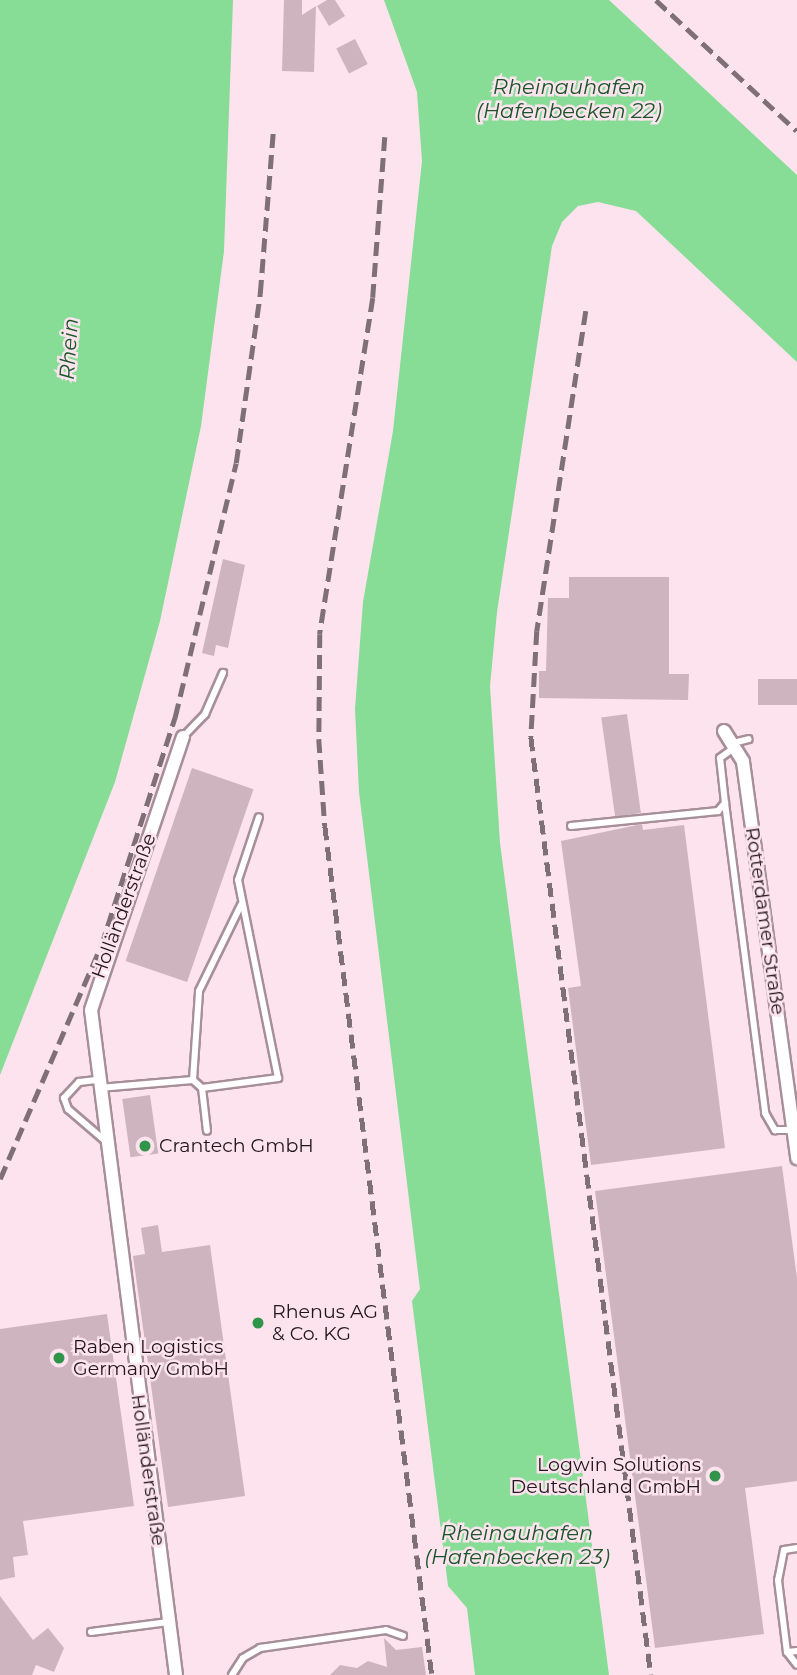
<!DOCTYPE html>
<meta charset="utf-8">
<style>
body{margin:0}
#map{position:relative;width:797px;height:1675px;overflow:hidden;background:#fde3ed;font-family:Montserrat,sans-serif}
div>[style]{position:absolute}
.water>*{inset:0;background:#87dc96}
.building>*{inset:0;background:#cdb4bf;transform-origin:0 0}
.roads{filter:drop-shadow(2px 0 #a78f99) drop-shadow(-2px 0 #a78f99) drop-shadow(0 2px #a78f99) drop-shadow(0 -2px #a78f99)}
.lane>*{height:6px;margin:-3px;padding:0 3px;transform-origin:3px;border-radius:3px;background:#fff}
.street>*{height:12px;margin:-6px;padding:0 6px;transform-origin:6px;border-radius:6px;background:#fff}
.rail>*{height:4.5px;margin-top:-2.25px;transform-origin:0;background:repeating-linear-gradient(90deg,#7f6f76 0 14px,transparent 0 21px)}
.dots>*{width:19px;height:19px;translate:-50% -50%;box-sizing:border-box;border:4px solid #fde3ed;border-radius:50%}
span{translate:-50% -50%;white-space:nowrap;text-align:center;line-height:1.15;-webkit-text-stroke:5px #fde3ed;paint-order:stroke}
.street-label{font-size:19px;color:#20171b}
.poi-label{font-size:19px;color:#20171b}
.left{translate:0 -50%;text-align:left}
.right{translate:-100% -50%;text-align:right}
.water-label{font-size:21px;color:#1a5629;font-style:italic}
</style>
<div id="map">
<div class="water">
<i style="clip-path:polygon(0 0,233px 0,224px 251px,201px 426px,160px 621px,115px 782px,0 1075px)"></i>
<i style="clip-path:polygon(384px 0,609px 0,797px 175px,797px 362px,636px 211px,598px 202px,578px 206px,562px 222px,552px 246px,497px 612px,490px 686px,500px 843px,609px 1675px,475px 1675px,467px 1608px,448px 1586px,412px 1301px,420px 1289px,359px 792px,355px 709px,363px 602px,393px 431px,422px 161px,417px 92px)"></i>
</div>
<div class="building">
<i style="clip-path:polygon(284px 0,302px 0,302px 15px,316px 6px,314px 72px,282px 71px)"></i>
<i style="clip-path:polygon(327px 0,335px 0,345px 16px,329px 26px,317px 6px)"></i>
<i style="left:355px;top:39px;width:28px;height:21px;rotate:63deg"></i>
<i style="clip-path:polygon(223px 559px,245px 565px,228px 648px,216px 645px,214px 656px,202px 653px)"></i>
<i style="clip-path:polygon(569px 577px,669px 577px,669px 674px,689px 674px,688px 700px,539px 698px,539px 671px,546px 671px,548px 598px,569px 598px)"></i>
<i style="left:758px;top:679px;width:39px;height:26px"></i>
<i style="left:627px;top:714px;width:100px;height:26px;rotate:82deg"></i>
<i style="left:192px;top:768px;width:65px;height:204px;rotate:19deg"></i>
<i style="clip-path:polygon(642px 824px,643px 830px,684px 825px,725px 1148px,591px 1165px,568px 988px,581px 986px,561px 841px)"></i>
<i style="left:150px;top:1095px;width:59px;height:28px;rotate:82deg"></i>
<i style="clip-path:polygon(782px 1166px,797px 1278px,797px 1481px,745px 1488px,764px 1634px,655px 1648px,595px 1191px)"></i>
<i style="clip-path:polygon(158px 1225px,162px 1252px,210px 1245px,245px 1496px,168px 1507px,133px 1256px,145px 1254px,141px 1228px)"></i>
<i style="clip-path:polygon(107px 1314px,134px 1506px,23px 1521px,28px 1555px,13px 1557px,15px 1577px,0 1580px,0 1329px)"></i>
<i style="clip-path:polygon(0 1596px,33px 1640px,48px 1628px,64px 1648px,54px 1672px,36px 1665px,32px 1675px,0 1675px)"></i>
<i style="clip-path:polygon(384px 1638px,396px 1650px,422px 1647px,426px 1675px,330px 1675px,340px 1665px,357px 1668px,368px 1661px,387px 1667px)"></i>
</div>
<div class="roads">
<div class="lane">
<i style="left:183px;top:737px;width:32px;rotate:-46deg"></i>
<i style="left:205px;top:714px;width:45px;rotate:-66.3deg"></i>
<i style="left:733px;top:743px;width:16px;rotate:-14deg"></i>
<i style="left:725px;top:803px;width:313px;rotate:82.6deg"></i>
<i style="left:765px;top:1113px;width:20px;rotate:60deg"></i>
<i style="left:775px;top:1130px;width:19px"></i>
<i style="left:571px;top:826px;width:148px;rotate:-5.8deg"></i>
<i style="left:718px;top:811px;width:11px;rotate:-49deg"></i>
<i style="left:725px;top:803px;width:45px;rotate:-96.3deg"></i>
<i style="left:720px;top:758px;width:17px;rotate:-36deg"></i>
<i style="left:96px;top:1080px;width:17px;rotate:173deg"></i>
<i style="left:79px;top:1082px;width:22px;rotate:133deg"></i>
<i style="left:64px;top:1098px;width:12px;rotate:70deg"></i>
<i style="left:68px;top:1109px;width:48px;rotate:40.7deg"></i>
<i style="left:193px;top:1080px;width:89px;rotate:-86.1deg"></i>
<i style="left:199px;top:991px;width:96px;rotate:-64deg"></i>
<i style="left:99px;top:1088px;width:94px;rotate:-4.9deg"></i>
<i style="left:193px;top:1080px;width:12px;rotate:42deg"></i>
<i style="left:202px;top:1088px;width:43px;rotate:83.4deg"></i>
<i style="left:202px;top:1088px;width:77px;rotate:-7.5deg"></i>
<i style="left:278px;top:1078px;width:202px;rotate:-101.4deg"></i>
<i style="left:238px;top:880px;width:66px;rotate:-71.6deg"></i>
<i style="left:797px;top:1548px;width:13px;rotate:171deg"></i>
<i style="left:784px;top:1550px;width:31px;rotate:101deg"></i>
<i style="left:778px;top:1580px;width:73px;rotate:82.9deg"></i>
<i style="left:787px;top:1652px;width:10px;rotate:-6deg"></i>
<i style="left:91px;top:1632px;width:78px;rotate:-7.4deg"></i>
<i style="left:787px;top:1652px;width:16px;rotate:52deg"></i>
<i style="left:232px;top:1675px;width:20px;rotate:-57deg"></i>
<i style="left:243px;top:1658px;width:20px;rotate:-30deg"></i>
<i style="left:260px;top:1648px;width:127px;rotate:-8.1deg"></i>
<i style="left:386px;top:1630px;width:18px;rotate:19deg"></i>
</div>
<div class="street">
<i style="left:724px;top:731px;width:36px;rotate:58deg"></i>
<i style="left:743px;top:762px;width:400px;rotate:82.2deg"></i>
<i style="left:176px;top:1675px;width:670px;rotate:-97.28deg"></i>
<i style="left:91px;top:1010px;width:288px;rotate:-71.4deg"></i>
</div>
</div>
<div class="rail">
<i style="left:656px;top:0;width:192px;rotate:42.9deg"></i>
<i style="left:385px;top:137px;width:161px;rotate:94.3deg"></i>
<i style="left:373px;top:298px;width:340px;rotate:99deg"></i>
<i style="left:320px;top:634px;width:105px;rotate:90.5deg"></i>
<i style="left:319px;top:739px;width:87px;rotate:86.1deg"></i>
<i style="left:325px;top:826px;width:856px;rotate:82.82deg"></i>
<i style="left:586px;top:311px;width:324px;rotate:98.7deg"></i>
<i style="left:537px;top:631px;width:106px;rotate:93.2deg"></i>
<i style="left:531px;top:737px;width:946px;rotate:82.71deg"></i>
<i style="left:0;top:1179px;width:254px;rotate:-66.6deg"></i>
<i style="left:101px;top:946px;width:241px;rotate:-72.1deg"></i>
<i style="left:175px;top:717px;width:261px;rotate:-76.5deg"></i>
<i style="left:236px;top:463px;width:171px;rotate:-81.9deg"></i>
<i style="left:260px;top:294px;width:162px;rotate:-85.4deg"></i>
</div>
<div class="dots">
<i style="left:145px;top:1146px;background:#30954a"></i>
<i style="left:258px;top:1323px;background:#30954a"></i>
<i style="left:59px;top:1358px;background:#30954a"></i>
<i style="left:715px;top:1476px;background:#30954a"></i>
</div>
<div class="street-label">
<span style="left:124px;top:906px;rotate:-70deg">Holländerstraße</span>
<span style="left:765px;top:921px;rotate:82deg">Rotterdamer Straße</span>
<span style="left:148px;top:1470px;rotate:82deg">Holländerstraße</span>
</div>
<div class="poi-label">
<span class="left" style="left:159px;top:1146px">Crantech GmbH</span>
<span class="left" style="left:272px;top:1323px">Rhenus AG<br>&amp; Co. KG</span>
<span class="left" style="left:73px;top:1358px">Raben Logistics<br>Germany GmbH</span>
<span class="right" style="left:701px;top:1476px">Logwin Solutions<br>Deutschland GmbH</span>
</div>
<div class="water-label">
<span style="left:569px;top:99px">Rheinauhafen<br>(Hafenbecken 22)</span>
<span style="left:69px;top:349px;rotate:-86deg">Rhein</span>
<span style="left:517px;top:1545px">Rheinauhafen<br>(Hafenbecken 23)</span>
</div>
</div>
